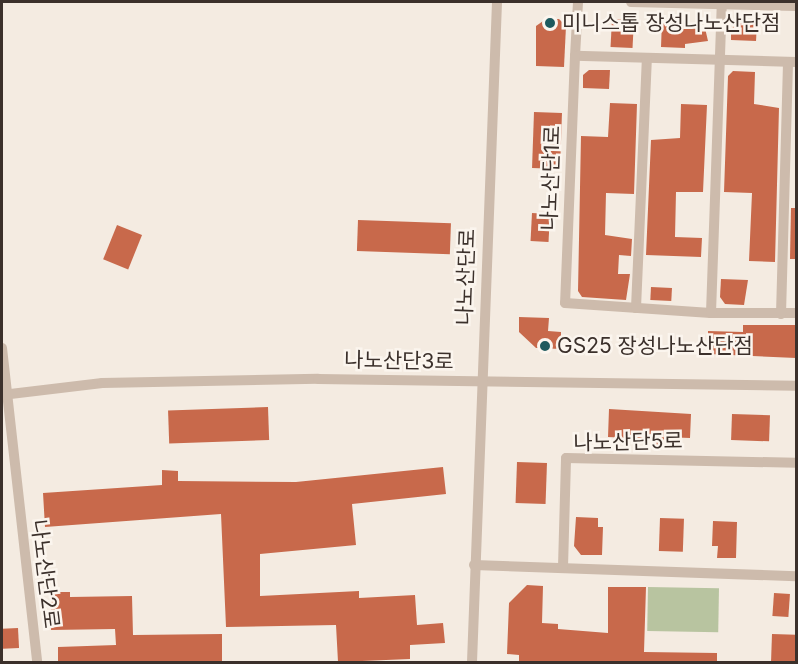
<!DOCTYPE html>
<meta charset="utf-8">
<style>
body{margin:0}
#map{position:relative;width:798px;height:664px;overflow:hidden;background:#f4ebe1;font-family:Inter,"Noto Sans KR",sans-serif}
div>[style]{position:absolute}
.green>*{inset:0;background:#b8c4a0;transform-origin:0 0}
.building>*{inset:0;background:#c8694b;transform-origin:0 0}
.street>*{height:10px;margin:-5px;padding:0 5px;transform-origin:5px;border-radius:5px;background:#cdbbac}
.dots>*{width:16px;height:16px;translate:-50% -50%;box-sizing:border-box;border:3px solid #fbf5ee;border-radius:50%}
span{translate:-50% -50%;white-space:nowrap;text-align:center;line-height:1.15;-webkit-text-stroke:5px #fbf5ee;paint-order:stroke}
.poi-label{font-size:21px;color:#3b302b}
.left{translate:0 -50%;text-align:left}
.street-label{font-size:21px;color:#3b302b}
.frame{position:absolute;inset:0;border:3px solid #3b302b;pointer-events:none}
</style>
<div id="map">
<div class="green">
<i style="left:648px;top:587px;width:71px;height:44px;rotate:1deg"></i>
</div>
<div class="building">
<i style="clip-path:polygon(546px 19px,559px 19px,566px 26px,564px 67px,536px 66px,536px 26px)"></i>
<i style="left:612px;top:19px;width:22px;height:28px;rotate:3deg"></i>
<i style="clip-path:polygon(662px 20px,686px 21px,685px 27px,705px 28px,708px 41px,685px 44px,685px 48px,661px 47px)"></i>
<i style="clip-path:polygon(738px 23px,757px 23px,756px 41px,731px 40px,731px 29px)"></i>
<i style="clip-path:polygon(589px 70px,610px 70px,609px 89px,583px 88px,583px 75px)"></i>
<i style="clip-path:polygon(733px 71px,755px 72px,754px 104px,779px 108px,775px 262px,749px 261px,752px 193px,724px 192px,728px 76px)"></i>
<i style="clip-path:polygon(610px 103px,637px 104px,634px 194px,606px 193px,605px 235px,632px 239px,631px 256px,619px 255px,618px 274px,630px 274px,626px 300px,582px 297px,578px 291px,581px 136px,608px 137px)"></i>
<i style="clip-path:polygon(681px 104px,707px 105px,703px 192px,676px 192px,675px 237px,702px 238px,701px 257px,646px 255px,651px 140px,680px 138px)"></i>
<i style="left:534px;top:112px;width:28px;height:56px;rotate:2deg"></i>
<i style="clip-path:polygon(791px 208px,796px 208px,796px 259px,790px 259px)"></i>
<i style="left:532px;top:213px;width:18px;height:28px;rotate:3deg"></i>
<i style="left:358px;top:220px;width:93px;height:31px;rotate:2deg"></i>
<i style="left:117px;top:225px;width:27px;height:37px;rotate:22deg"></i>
<i style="clip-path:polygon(721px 279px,748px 280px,744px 305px,725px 304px,720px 297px)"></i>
<i style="left:651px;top:287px;width:21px;height:13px;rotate:3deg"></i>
<i style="clip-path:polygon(519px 317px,549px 318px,548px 331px,561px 332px,561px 349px,536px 348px,519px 332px)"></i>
<i style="clip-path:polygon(743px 325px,796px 325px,796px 358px,708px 354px,708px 331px,743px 332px)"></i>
<i style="left:268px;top:407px;width:33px;height:100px;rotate:88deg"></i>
<i style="clip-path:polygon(609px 409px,691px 414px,690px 438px,664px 437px,663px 447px,652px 447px,652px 439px,608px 437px)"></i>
<i style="left:732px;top:414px;width:38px;height:26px;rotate:2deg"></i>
<i style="left:517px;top:462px;width:30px;height:41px;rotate:2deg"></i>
<i style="clip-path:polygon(443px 467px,446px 494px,352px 504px,356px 545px,260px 554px,260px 596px,359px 591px,359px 598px,415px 595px,417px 625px,443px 623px,445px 643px,410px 645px,410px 659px,338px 662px,336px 625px,226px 627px,221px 514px,45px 527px,43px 493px,162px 485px,162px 470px,178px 471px,178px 481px,296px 482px)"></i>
<i style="clip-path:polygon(576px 517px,598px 518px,598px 527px,603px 527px,602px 555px,581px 555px,574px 546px)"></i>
<i style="left:660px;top:518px;width:24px;height:33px;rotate:2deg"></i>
<i style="clip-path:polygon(713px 521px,737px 522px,736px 558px,717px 558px,718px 546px,712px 546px)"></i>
<i style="clip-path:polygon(527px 585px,543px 586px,542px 623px,558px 624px,558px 629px,608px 633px,608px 587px,646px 587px,644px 652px,717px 653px,717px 663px,519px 663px,519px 655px,507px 654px,509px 603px)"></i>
<i style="clip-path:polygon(51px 592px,70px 592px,70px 597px,132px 596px,133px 635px,222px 634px,222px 663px,58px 663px,58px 647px,116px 645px,115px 629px,51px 630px)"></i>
<i style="left:774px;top:593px;width:16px;height:23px;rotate:4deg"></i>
<i style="left:18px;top:628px;width:20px;height:16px;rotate:87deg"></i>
<i style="left:772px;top:634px;width:24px;height:29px;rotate:2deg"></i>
</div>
<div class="street">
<i style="left:631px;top:2px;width:165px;rotate:1.4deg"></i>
<i style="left:575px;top:56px;width:54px;rotate:-86.8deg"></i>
<i style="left:796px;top:62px;width:221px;rotate:-178.4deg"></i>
<i style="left:575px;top:56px;width:247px;rotate:92.3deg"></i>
<i style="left:565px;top:303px;width:146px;rotate:3.9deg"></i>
<i style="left:711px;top:313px;width:85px"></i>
<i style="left:636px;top:308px;width:250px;rotate:-87.5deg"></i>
<i style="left:711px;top:313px;width:310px;rotate:-88deg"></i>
<i style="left:781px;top:314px;width:252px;rotate:-88.4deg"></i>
<i style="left:2px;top:348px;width:316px;rotate:83.6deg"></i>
<i style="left:2px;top:395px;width:101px;rotate:-6.8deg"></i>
<i style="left:102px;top:383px;width:216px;rotate:-1.1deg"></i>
<i style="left:318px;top:379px;width:478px;rotate:0.8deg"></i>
<i style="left:474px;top:565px;width:322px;rotate:2deg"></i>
<i style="left:563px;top:567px;width:109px;rotate:-88.4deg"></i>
<i style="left:566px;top:458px;width:230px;rotate:1.2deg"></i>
<i style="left:472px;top:662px;width:660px;rotate:-87.83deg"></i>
</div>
<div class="dots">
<i style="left:550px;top:23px;background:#1f5a5e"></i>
<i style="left:545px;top:346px;background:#1f5a5e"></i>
</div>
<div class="poi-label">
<span class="left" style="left:562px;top:23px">미니스톱 장성나노산단점</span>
<span class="left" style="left:557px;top:346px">GS25 장성나노산단점</span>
</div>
<div class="street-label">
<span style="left:551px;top:178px;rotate:-88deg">나노산단1로</span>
<span style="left:466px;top:277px;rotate:-88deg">나노산단로</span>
<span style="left:399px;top:361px;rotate:1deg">나노산단3로</span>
<span style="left:628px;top:442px;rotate:-1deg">나노산단5로</span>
<span style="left:45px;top:574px;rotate:83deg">나노산단2로</span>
</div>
<div class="frame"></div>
</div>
